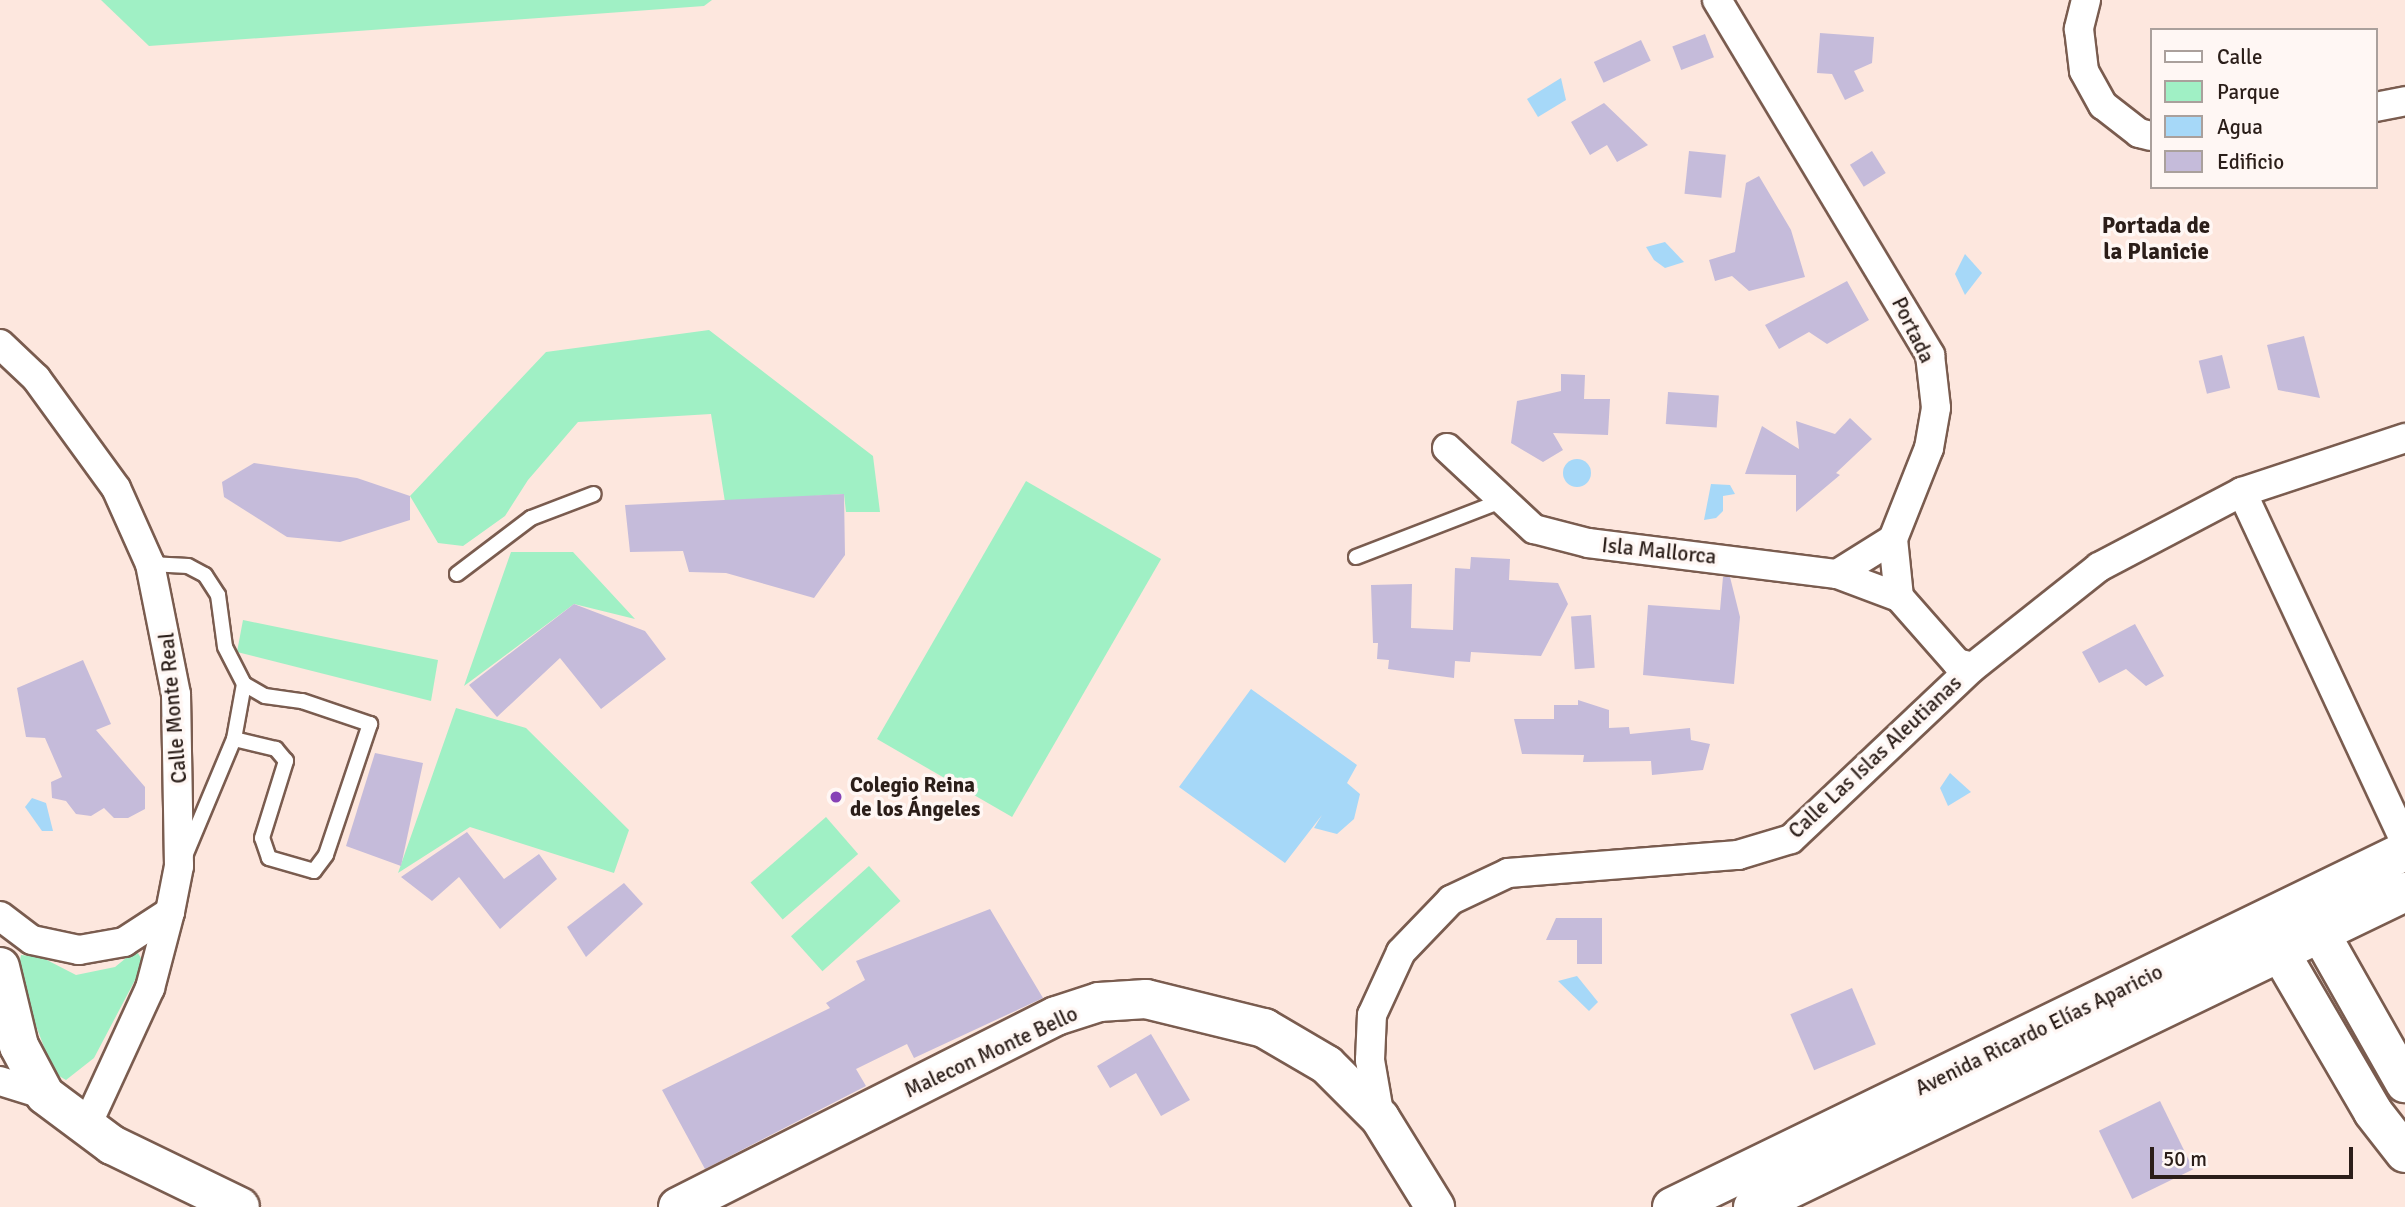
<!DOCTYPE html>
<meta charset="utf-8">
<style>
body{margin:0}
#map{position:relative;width:2405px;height:1207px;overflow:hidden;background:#fde7de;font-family:Signika,sans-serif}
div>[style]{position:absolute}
.green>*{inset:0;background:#a0f0c5;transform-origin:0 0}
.water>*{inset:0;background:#a6d8f8}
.round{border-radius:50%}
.building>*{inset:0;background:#c5bbda;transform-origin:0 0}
.roads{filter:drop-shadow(2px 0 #7a5c4f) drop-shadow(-2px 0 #7a5c4f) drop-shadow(0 2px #7a5c4f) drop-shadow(0 -2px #7a5c4f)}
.lane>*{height:14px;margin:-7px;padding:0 7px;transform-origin:7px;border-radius:7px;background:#fff}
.street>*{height:28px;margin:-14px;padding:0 14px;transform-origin:14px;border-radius:14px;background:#fff}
.secondary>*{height:38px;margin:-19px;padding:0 19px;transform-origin:19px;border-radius:19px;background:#fff}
.dots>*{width:19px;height:19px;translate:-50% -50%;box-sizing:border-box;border:4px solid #fff7f4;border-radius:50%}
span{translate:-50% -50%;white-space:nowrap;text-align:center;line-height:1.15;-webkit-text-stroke:7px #fff7f4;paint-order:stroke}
.street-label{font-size:21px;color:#2b1e19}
.poi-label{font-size:21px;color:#2b1e19;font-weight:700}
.left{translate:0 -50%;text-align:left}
.neighbourhood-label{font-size:23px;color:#2b1e19;font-weight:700}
.legend{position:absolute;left:2150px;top:28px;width:228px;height:161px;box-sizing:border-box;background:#fff7f4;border:2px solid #aaa09c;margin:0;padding:9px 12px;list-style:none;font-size:21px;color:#2b1e19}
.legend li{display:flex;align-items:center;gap:14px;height:35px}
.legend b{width:35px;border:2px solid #aaa09c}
.scale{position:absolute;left:2150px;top:1147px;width:203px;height:32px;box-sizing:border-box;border:4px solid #2b1e19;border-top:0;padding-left:9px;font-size:21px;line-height:24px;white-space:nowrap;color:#2b1e19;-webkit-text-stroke:5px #fff7f4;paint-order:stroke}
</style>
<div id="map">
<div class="green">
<i style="clip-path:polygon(101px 0,712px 0,704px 6px,149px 46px)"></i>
<i style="clip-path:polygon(709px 330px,873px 456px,880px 512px,846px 512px,844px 494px,725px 502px,711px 414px,578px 422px,528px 480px,505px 516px,463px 546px,438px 543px,410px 496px,546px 352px)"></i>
<i style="left:1026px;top:481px;width:156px;height:298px;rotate:30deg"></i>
<i style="clip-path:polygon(511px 552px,573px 552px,635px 619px,574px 604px,464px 686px)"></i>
<i style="clip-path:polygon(243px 620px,438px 660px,431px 701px,237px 652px)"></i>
<i style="clip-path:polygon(456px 708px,526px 728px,629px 830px,614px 873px,470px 827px,398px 873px)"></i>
<i style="left:826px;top:817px;width:49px;height:100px;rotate:49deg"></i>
<i style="left:869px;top:866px;width:47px;height:105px;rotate:48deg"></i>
<i style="clip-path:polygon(136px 950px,144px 963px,94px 1058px,66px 1080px,54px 1073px,17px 976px,21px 955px,41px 957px,76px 975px,115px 967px)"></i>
</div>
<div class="water">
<i style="clip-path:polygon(1561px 78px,1566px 100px,1538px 117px,1527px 99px)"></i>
<i style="clip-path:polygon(1665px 242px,1684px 262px,1665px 268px,1654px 260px,1646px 247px)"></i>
<i style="clip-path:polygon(1965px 254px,1982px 273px,1965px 295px,1955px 274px)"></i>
<i class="round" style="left:1563px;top:459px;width:28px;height:28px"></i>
<i style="clip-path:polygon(1711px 484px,1730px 485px,1735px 494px,1723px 496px,1723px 511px,1716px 518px,1704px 520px)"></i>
<i style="clip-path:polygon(1251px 689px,1357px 765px,1347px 783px,1360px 794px,1354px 819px,1337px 834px,1314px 828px,1322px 815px,1285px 863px,1179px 787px)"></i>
<i style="clip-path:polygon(1950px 773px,1971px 792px,1948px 806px,1940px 788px)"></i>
<i style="clip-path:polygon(32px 798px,46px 803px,53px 831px,42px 831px,25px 807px)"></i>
<i style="clip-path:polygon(1577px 976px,1598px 1002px,1589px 1011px,1558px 981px)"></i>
</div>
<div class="building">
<i style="clip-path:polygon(1820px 33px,1874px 37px,1872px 63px,1854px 71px,1864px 91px,1845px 100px,1832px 74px,1817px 73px)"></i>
<i style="left:1705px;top:34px;width:25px;height:35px;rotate:69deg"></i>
<i style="left:1641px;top:40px;width:23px;height:52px;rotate:65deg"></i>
<i style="clip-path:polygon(1604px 103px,1648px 145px,1617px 162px,1607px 145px,1590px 155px,1571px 122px)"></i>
<i style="left:1689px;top:151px;width:37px;height:43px;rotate:6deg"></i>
<i style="left:1872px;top:151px;width:26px;height:26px;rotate:58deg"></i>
<i style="clip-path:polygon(1759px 176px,1791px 230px,1805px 277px,1749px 291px,1732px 276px,1715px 281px,1709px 260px,1735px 252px,1746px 183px)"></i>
<i style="clip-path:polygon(1847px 281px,1869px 320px,1827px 344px,1809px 332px,1779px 349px,1765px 325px)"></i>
<i style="clip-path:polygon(2304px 336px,2320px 398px,2278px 390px,2267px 345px)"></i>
<i style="left:2222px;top:355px;width:34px;height:24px;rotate:76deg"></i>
<i style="clip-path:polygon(1561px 374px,1585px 375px,1584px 399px,1610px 399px,1608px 435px,1553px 433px,1563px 450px,1543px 462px,1511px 443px,1517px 401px,1561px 391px)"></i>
<i style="left:1668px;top:392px;width:51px;height:32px;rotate:4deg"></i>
<i style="clip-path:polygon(1850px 418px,1872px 439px,1836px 473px,1840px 475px,1796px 512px,1796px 475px,1745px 474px,1762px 426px,1799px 449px,1796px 421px,1835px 434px)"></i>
<i style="clip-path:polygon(254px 463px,357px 478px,410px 496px,410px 520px,340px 542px,287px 537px,224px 497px,222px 482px)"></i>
<i style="clip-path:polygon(844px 494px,845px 555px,814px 598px,726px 573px,689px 572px,683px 551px,630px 552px,625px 505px)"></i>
<i style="clip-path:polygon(1471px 557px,1510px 559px,1509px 580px,1558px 583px,1568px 604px,1541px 656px,1471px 652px,1470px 662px,1455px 661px,1454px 678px,1388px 669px,1389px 660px,1377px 659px,1378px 643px,1373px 643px,1371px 585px,1412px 584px,1411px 628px,1453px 630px,1455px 568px,1470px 569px)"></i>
<i style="clip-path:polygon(1723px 577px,1730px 577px,1740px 617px,1734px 684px,1643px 675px,1648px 605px,1720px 610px)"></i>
<i style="clip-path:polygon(574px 604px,645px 631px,666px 659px,601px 709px,560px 658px,497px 717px,469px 685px)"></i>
<i style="left:1591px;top:615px;width:53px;height:20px;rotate:86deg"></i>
<i style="clip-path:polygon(2135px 624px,2164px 676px,2146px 686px,2126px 669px,2099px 683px,2082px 652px)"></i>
<i style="clip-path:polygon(83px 660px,111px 724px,96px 730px,145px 787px,145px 809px,128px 818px,114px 818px,104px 808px,91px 816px,76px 814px,66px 801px,52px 798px,51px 782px,62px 777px,45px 738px,26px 737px,17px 688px)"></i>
<i style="clip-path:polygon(1578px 700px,1609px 710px,1609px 728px,1629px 727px,1630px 734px,1690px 728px,1691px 740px,1710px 744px,1703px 770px,1652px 775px,1651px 761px,1583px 762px,1584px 755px,1522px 754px,1514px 719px,1554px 719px,1554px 705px,1578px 705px)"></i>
<i style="clip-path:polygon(375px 753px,423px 763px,401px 866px,346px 846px)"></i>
<i style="clip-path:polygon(467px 832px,504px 879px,539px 854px,557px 879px,500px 929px,459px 877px,432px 901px,401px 877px)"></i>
<i style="clip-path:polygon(624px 883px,643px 904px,586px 957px,567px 927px)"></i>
<i style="clip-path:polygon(990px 909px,1043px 998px,914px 1058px,907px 1044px,856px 1069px,866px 1086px,705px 1169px,662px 1090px,830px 1008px,826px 1003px,865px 980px,856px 961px)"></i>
<i style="clip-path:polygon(1556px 918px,1602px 918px,1602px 964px,1577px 964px,1577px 940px,1546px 940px)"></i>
<i style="left:1852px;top:988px;width:61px;height:67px;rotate:67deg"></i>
<i style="clip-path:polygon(1151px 1034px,1190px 1100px,1161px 1116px,1136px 1073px,1110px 1088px,1097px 1066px)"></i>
<i style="left:2160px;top:1101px;width:76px;height:68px;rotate:64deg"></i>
</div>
<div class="roads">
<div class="lane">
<i style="left:1356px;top:557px;width:155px;rotate:-21.1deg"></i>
<i style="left:150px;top:564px;width:38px;rotate:3deg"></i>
<i style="left:188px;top:566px;width:19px;rotate:28deg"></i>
<i style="left:205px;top:575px;width:24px;rotate:57deg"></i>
<i style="left:218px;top:595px;width:52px;rotate:82.3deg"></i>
<i style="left:225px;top:647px;width:42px;rotate:62.8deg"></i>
<i style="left:244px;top:684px;width:24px;rotate:30deg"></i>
<i style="left:265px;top:696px;width:37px;rotate:8deg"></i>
<i style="left:302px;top:701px;width:72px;rotate:18.7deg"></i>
<i style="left:370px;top:724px;width:138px;rotate:108.6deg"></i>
<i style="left:326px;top:855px;width:20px;rotate:127deg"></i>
<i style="left:314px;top:871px;width:47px;rotate:-163.9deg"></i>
<i style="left:269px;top:858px;width:21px;rotate:-109deg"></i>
<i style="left:262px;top:838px;width:81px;rotate:-72.7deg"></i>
<i style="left:286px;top:761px;width:16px;rotate:-130deg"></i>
<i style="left:276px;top:749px;width:43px;rotate:-166.6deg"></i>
<i style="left:457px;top:574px;width:93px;rotate:-37.1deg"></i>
<i style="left:531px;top:518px;width:67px;rotate:-20.9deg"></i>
<i style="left:185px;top:856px;width:127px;rotate:-67.3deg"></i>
<i style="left:234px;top:739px;width:56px;rotate:-79.7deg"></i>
</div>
<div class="street">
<i style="left:1717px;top:0;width:414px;rotate:59deg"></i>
<i style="left:1930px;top:355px;width:53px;rotate:83.5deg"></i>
<i style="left:1936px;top:408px;width:41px;rotate:99.9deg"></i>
<i style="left:1929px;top:448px;width:98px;rotate:111.6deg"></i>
<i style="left:1893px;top:539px;width:58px;rotate:84.1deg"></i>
<i style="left:1899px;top:597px;width:88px;rotate:48.7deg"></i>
<i style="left:1957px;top:663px;width:16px;rotate:14deg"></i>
<i style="left:2086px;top:0;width:30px;rotate:104deg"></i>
<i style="left:2079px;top:29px;width:42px;rotate:83.2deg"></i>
<i style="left:2084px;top:71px;width:39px;rotate:61deg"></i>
<i style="left:2103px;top:105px;width:46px;rotate:37.9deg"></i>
<i style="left:2139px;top:133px;width:12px;rotate:14deg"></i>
<i style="left:2375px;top:107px;width:31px;rotate:-11deg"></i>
<i style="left:0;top:344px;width:50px;rotate:43.4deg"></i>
<i style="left:36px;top:378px;width:136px;rotate:54deg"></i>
<i style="left:116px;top:488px;width:83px;rotate:65.9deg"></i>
<i style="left:150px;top:564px;width:133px;rotate:78.7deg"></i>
<i style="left:176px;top:694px;width:172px;rotate:89deg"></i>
<i style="left:179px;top:866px;width:47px;rotate:101.1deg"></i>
<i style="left:170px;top:912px;width:79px;rotate:104.7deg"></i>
<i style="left:150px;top:988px;width:153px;rotate:114.7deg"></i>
<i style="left:1447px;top:448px;width:119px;rotate:43deg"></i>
<i style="left:1534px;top:529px;width:56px;rotate:14.5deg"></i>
<i style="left:1588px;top:543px;width:251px;rotate:7.1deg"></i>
<i style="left:1837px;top:574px;width:66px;rotate:20.4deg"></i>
<i style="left:2242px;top:492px;width:385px;rotate:65deg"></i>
<i style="left:1837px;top:574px;width:66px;rotate:-32deg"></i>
<i style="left:0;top:916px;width:40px;rotate:37deg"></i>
<i style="left:32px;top:940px;width:48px;rotate:12deg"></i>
<i style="left:79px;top:950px;width:46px;rotate:-10.1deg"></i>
<i style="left:124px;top:942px;width:55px;rotate:-33.1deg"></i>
<i style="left:0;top:1081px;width:47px;rotate:17.3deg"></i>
<i style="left:1380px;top:1118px;width:59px;rotate:-99.8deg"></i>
<i style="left:1370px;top:1060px;width:45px;rotate:-87.5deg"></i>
<i style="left:1372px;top:1015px;width:69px;rotate:-65.3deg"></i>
<i style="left:1401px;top:952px;width:72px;rotate:-46.1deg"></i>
<i style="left:1451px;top:900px;width:63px;rotate:-25.3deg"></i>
<i style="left:1508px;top:873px;width:231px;rotate:-4.5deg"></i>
<i style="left:1738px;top:855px;width:55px;rotate:-16.8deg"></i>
<i style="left:1791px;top:839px;width:250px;rotate:-43.4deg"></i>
<i style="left:1973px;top:667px;width:161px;rotate:-38.4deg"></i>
<i style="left:2099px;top:567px;width:161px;rotate:-27.7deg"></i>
<i style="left:2242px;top:492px;width:172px;rotate:-18.3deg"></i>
</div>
<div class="secondary">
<i style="left:2307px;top:910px;width:199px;rotate:60.5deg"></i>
<i style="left:2268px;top:932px;width:208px;rotate:59.7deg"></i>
<i style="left:2373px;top:1112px;width:52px;rotate:52deg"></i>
<i style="left:0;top:967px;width:81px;rotate:76.5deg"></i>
<i style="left:19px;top:1046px;width:55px;rotate:62deg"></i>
<i style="left:45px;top:1095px;width:84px;rotate:36.7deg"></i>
<i style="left:112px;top:1145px;width:142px;rotate:25.8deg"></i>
<i style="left:678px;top:1207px;width:424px;rotate:-26.8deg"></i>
<i style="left:1056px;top:1016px;width:45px;rotate:-18deg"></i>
<i style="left:1099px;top:1002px;width:47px;rotate:-3.7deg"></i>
<i style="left:1146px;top:999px;width:122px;rotate:13.8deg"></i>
<i style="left:1264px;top:1028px;width:73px;rotate:30.4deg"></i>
<i style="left:1327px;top:1065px;width:75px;rotate:45deg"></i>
<i style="left:1380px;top:1118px;width:105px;rotate:58.3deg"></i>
<i style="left:1672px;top:1207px;width:815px;rotate:-25.9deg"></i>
<i style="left:1753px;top:1207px;width:724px;rotate:-25.79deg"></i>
</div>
</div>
<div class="dots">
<i style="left:836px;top:797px;background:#8742b6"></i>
</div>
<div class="street-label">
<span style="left:1913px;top:330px;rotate:64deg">Portada</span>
<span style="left:1659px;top:551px;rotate:6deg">Isla Mallorca</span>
<span style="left:173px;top:708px;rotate:-95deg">Calle Monte Real</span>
<span style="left:1875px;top:757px;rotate:-43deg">Calle Las Islas Aleutianas</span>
<span style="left:2039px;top:1030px;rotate:-26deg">Avenida Ricardo Elías Aparicio</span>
<span style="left:991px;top:1052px;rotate:-25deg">Malecon Monte Bello</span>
</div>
<div class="poi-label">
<span class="left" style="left:850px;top:797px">Colegio Reina<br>de los Ángeles</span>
</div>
<div class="neighbourhood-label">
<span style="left:2156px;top:239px">Portada de<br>la Planicie</span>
</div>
<ul class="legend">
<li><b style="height:9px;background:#fff"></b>Calle</li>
<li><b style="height:19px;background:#a0f0c5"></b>Parque</li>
<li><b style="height:19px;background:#a6d8f8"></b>Agua</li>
<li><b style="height:19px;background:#c5bbda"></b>Edificio</li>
</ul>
<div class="scale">50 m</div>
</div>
